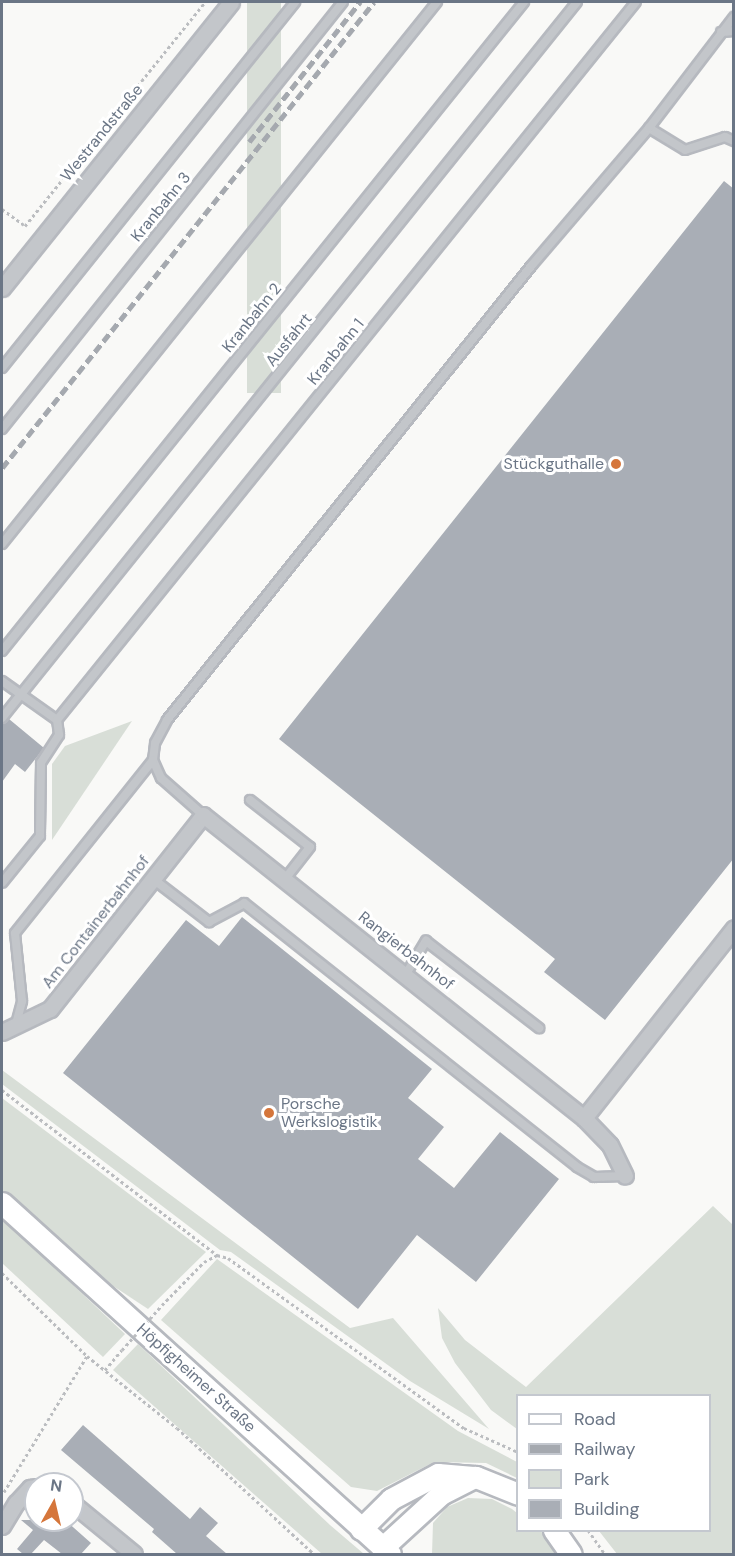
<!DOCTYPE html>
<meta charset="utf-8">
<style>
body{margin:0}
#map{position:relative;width:735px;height:1556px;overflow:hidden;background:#f9f9f7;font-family:"DM Sans",sans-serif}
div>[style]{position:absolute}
.green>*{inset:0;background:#d8ded7;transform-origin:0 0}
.building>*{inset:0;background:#a9aeb6}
.path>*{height:3px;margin-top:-1.5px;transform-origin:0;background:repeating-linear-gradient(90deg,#bbbdc0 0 3px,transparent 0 6px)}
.roads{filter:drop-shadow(2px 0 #b6b9bf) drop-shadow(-2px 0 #b6b9bf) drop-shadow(0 2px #b6b9bf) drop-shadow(0 -2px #b6b9bf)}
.service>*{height:8px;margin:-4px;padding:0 4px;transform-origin:4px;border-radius:4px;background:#c3c6ca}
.minor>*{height:15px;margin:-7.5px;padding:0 7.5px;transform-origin:7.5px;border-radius:7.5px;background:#c3c6ca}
.secondary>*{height:21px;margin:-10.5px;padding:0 10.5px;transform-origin:10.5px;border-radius:10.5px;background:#fff}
.rail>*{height:4.5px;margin-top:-2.25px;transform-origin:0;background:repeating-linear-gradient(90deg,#a5a9af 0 9px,transparent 0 13.5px)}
.path-bridge>*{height:3px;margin-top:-1.5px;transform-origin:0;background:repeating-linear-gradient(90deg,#bbbdc0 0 3px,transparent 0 6px)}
.dots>*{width:16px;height:16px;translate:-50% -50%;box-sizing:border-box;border:3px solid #fff;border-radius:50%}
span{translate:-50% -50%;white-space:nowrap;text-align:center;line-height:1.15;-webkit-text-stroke:6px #fff;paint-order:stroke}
.street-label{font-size:16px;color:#6b7686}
.poi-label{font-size:16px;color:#6b7686}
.right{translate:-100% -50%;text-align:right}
.left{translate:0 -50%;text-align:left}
.frame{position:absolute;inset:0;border:3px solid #6b7686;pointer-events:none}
.legend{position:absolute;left:516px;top:1394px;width:195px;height:138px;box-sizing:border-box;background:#fff;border:2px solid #c4c8cf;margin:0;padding:8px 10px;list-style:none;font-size:18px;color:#6b7686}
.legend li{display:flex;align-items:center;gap:12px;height:30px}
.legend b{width:30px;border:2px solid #c4c8cf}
.north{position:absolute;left:24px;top:1472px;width:60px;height:60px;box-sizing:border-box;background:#fff;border:2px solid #c4c8cf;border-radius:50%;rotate:8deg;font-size:16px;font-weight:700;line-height:24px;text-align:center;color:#6b7686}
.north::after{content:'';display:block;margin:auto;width:21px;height:27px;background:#d5763b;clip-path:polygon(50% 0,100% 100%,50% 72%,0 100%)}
</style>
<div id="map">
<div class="green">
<i style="left:247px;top:2px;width:34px;height:391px"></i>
<i style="clip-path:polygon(132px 721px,52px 840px,52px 764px,65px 746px)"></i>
<i style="clip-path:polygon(2px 1070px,350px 1328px,393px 1318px,489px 1429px,410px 1381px,231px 1252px,220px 1250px,2px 1084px)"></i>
<i style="clip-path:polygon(2px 1098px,206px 1252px,148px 1309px,95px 1274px,2px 1190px)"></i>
<i style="clip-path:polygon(713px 1206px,733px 1225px,733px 1554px,617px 1554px,599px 1531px,710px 1530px,710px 1396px,518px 1396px,517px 1429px,491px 1410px,455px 1363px,442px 1338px,438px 1308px,465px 1340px,526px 1387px)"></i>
<i style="clip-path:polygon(2px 1218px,125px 1334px,103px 1357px,2px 1263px)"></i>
<i style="clip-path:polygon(217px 1259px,458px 1431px,517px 1462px,517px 1478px,486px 1463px,434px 1462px,377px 1491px,351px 1487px,161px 1320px)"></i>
<i style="clip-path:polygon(138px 1344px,330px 1525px,364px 1554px,322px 1554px,113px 1370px)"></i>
<i style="clip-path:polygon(468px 1498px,492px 1499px,512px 1509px,517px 1513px,518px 1530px,541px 1531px,556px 1554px,432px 1554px,433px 1523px,447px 1507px)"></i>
</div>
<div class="building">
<i style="clip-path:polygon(724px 181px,734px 189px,734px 858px,605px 1020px,544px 972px,555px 959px,279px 739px)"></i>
<i style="clip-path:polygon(9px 719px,44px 748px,25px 772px,15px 764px,2px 782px,2px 724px)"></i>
<i style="clip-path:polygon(242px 917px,432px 1069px,408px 1098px,444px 1127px,418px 1159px,454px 1188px,500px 1132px,559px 1179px,476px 1282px,417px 1235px,358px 1309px,63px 1073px,186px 920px,219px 946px)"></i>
<i style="clip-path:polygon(83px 1425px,190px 1519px,200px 1507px,218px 1523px,206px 1536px,227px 1554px,177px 1554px,152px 1532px,154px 1529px,61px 1450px)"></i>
<i style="clip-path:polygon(21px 1520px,65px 1520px,91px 1543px,81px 1554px,62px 1554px,44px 1540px,31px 1554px,23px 1554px,17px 1549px,33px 1530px)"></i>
</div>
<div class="path">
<i style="left:2px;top:209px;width:27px;rotate:36deg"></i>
<i style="left:25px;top:226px;width:287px;rotate:-51.2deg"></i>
<i style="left:2px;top:1090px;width:271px;rotate:37.5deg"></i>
<i style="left:2px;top:1273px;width:119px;rotate:44.3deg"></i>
<i style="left:87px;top:1356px;width:115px;rotate:38.7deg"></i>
<i style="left:177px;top:1428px;width:186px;rotate:42.6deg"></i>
<i style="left:162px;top:1305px;width:60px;rotate:-45.7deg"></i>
<i style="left:204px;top:1262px;width:15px;rotate:-28deg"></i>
<i style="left:217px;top:1255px;width:11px;rotate:15deg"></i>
<i style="left:228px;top:1258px;width:291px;rotate:35.8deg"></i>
<i style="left:464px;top:1428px;width:59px;rotate:24deg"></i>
<i style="left:105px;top:1370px;width:26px;rotate:-50deg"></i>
<i style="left:4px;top:1492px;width:159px;rotate:-58.6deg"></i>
<i style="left:588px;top:1530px;width:29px;rotate:55deg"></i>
</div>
<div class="roads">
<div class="service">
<i style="left:721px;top:32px;width:13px;rotate:-4deg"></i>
<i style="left:649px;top:128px;width:42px;rotate:31.4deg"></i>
<i style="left:685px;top:150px;width:42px;rotate:-18deg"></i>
<i style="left:725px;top:137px;width:10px;rotate:24deg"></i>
<i style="left:2px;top:368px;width:469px;rotate:-51.3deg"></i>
<i style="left:2px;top:429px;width:546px;rotate:-51.39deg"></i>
<i style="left:2px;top:544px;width:695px;rotate:-51.25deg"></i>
<i style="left:2px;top:651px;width:833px;rotate:-51.19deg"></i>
<i style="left:2px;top:681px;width:67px;rotate:35.3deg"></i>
<i style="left:57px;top:720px;width:15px;rotate:82deg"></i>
<i style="left:59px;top:735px;width:33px;rotate:123deg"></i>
<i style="left:41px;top:763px;width:73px;rotate:90.8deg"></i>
<i style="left:40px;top:836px;width:60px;rotate:129deg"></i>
<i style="left:2px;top:718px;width:918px;rotate:-51.23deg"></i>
<i style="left:57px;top:720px;width:922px;rotate:-51.12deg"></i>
<i style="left:250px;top:800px;width:76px;rotate:38.1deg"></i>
<i style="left:310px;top:847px;width:41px;rotate:128deg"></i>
<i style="left:203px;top:815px;width:56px;rotate:-138.6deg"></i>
<i style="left:161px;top:778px;width:20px;rotate:-114deg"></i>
<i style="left:153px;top:760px;width:17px;rotate:-83deg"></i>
<i style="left:155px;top:743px;width:26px;rotate:-62deg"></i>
<i style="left:167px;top:720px;width:583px;rotate:-51.26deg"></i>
<i style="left:532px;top:265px;width:180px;rotate:-49.5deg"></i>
<i style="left:649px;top:128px;width:140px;rotate:-52.6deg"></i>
<i style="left:153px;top:879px;width:71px;rotate:37.5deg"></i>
<i style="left:209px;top:922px;width:40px;rotate:-28deg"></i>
<i style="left:244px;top:903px;width:425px;rotate:38.4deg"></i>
<i style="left:577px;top:1167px;width:20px;rotate:30deg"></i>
<i style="left:594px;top:1177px;width:31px;rotate:-2deg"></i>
<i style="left:406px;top:974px;width:39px;rotate:-59deg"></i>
<i style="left:426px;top:941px;width:143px;rotate:37.6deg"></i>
<i style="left:16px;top:1024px;width:24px;rotate:-75deg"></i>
<i style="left:22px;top:1001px;width:68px;rotate:-95.9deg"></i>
<i style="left:15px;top:933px;width:221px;rotate:-51.4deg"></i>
</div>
<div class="minor">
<i style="left:2px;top:288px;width:366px;rotate:-51.3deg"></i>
<i style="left:2px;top:1032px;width:53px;rotate:-25.6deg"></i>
<i style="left:50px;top:1009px;width:247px;rotate:-51.7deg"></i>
<i style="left:203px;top:815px;width:487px;rotate:38.5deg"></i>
<i style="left:584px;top:1118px;width:37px;rotate:46deg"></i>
<i style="left:610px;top:1145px;width:34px;rotate:64deg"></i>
<i style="left:584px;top:1118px;width:242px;rotate:-51.7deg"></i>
<i style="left:72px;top:1503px;width:80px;rotate:39.4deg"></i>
<i style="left:2px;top:1526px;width:27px;rotate:-59deg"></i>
<i style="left:16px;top:1503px;width:21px;rotate:-47deg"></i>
<i style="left:30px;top:1488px;width:6px;rotate:-9deg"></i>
</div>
<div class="secondary">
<i style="left:2px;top:1203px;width:523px;rotate:42.13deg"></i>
<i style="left:361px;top:1529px;width:42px;rotate:-45deg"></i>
<i style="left:391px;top:1499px;width:53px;rotate:-28deg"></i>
<i style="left:438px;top:1474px;width:38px;rotate:5deg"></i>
<i style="left:476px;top:1477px;width:45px;rotate:22deg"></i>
<i style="left:554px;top:1530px;width:29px;rotate:55deg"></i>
<i style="left:382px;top:1548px;width:80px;rotate:-42.5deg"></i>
<i style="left:441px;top:1494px;width:38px;rotate:-27deg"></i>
</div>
</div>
<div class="rail">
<i style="left:249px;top:142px;width:179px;rotate:-51.6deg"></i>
<i style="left:2px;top:468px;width:596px;rotate:-51.4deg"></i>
</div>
<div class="path-bridge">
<i style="left:122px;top:1350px;width:60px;rotate:-48.4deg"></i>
</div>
<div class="dots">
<i style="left:616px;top:464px;background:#d5763b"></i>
<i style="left:269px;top:1113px;background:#d5763b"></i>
</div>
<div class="street-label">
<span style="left:102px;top:133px;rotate:-51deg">Westrandstraße</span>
<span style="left:161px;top:207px;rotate:-51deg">Kranbahn 3</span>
<span style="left:252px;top:318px;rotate:-51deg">Kranbahn 2</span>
<span style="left:289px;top:340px;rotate:-51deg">Ausfahrt</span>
<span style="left:336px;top:352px;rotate:-51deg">Kranbahn 1</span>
<span style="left:96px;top:922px;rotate:-52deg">Am Containerbahnhof</span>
<span style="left:406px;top:951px;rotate:38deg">Rangierbahnhof</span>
<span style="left:196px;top:1378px;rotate:42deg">Höpfigheimer Straße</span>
</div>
<div class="poi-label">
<span class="right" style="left:604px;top:464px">Stückguthalle</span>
<span class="left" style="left:281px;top:1113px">Porsche<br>Werkslogistik</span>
</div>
<div class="frame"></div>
<ul class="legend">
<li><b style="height:8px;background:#fff"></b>Road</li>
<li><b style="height:8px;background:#a5a9af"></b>Railway</li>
<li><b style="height:16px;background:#d8ded7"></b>Park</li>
<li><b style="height:16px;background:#a9aeb6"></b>Building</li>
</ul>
<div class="north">N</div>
</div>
